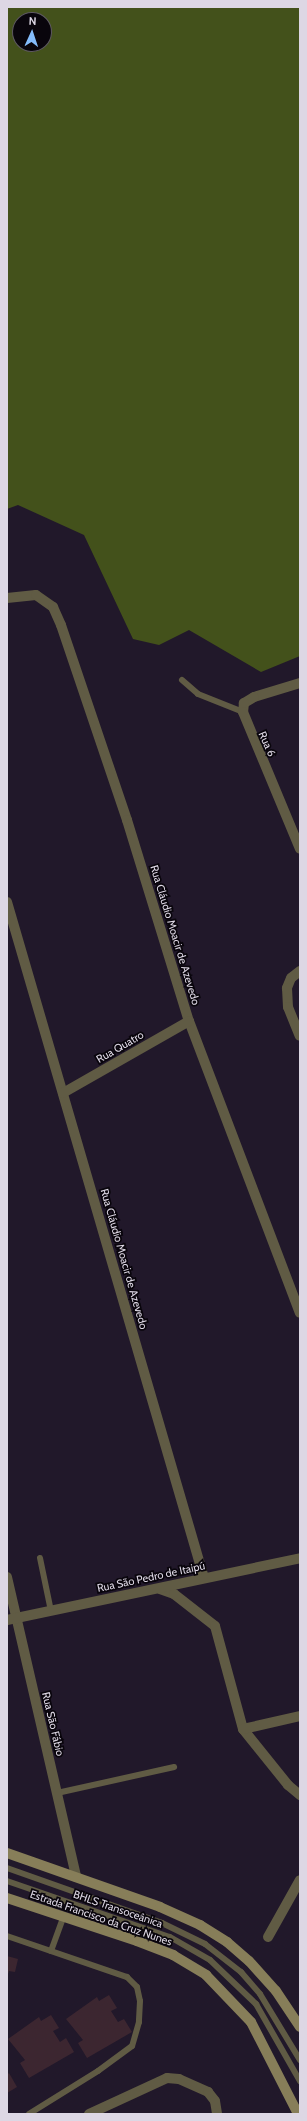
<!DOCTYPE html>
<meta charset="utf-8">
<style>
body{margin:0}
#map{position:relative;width:307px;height:2121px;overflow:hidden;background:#21182a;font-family:Cabin,sans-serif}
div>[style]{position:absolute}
.forest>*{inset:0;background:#43511b}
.building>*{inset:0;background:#3c2630}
.service>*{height:6px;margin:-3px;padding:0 3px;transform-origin:3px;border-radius:3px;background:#605b44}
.minor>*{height:10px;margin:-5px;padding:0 5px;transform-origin:5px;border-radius:5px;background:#605b44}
.secondary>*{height:10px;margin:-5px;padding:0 5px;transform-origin:5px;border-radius:5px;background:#877e59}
span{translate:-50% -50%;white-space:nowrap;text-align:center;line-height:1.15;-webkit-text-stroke:3.5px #09050c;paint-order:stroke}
.street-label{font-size:11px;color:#ddd7e4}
.frame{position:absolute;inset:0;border:8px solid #ddd7e4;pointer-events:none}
.north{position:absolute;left:12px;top:12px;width:40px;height:40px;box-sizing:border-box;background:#09050c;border:1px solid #5e5962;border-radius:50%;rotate:3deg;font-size:11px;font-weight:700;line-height:16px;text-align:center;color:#ddd7e4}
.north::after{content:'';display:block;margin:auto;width:14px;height:18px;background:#84bcfb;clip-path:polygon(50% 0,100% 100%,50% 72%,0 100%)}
</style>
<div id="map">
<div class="forest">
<i style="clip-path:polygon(evenodd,7px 7px,300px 7px,300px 656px,261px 672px,189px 630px,159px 645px,133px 639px,84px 535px,18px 505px,7px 509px,7px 7px,20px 20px,44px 20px,44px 44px,20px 44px,20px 20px)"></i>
</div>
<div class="building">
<i style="clip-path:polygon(7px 1956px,18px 1959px,15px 1972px,9px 1971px,7px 1977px)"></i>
<i style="clip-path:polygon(109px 1995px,117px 2008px,111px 2011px,118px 2022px,124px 2019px,132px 2032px,87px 2058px,78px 2043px,83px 2040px,66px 2019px,97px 1997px,99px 2001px)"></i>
<i style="clip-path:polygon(51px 2015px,59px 2028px,53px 2031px,60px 2042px,66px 2038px,74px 2052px,29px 2078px,20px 2063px,25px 2060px,8px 2039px,39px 2017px,41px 2021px)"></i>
<i style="clip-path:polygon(9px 2073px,17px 2087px,7px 2093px,7px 2075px)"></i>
</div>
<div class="service">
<i style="left:182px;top:680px;width:21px;rotate:41deg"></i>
<i style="left:198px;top:694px;width:48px;rotate:21.8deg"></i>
<i style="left:40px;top:1558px;width:54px;rotate:78.3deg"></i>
<i style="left:57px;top:1793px;width:120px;rotate:-12.5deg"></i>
<i style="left:7px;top:1868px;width:164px;rotate:19.5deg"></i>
<i style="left:162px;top:1923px;width:48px;rotate:26deg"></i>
<i style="left:205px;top:1944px;width:46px;rotate:37.9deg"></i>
<i style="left:241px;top:1972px;width:29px;rotate:49deg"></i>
<i style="left:260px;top:1994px;width:77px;rotate:58.8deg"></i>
<i style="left:7px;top:1881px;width:172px;rotate:19deg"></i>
<i style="left:170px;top:1937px;width:46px;rotate:29.9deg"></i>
<i style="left:210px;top:1960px;width:64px;rotate:43.7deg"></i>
<i style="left:256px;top:2004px;width:89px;rotate:60.3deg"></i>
<i style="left:7px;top:1936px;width:127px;rotate:18.9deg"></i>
<i style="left:127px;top:1977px;width:14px;rotate:45deg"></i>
<i style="left:137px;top:1987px;width:14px;rotate:78deg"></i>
<i style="left:140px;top:2001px;width:21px;rotate:93deg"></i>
<i style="left:139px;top:2022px;width:25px;rotate:106deg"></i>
<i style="left:132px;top:2046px;width:42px;rotate:143.7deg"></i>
<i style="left:98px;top:2071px;width:81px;rotate:148.1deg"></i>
<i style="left:51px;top:1951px;width:35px;rotate:-70deg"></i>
</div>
<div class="minor">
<i style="left:7px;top:598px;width:29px;rotate:-6deg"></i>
<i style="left:36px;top:595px;width:21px;rotate:35deg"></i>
<i style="left:53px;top:607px;width:20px;rotate:66deg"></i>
<i style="left:61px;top:625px;width:206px;rotate:71.3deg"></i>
<i style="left:127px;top:820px;width:210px;rotate:72.9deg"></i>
<i style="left:189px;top:1021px;width:312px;rotate:69.2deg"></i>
<i style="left:300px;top:683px;width:48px;rotate:163.1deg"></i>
<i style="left:254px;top:697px;width:12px;rotate:149deg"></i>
<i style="left:244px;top:703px;width:9px;rotate:96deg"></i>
<i style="left:243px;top:712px;width:148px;rotate:67.4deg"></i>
<i style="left:7px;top:902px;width:704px;rotate:73.75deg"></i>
<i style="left:300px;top:971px;width:11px;rotate:142deg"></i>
<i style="left:291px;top:978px;width:11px;rotate:112deg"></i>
<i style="left:287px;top:988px;width:19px;rotate:87deg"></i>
<i style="left:288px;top:1007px;width:31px;rotate:68deg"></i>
<i style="left:63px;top:1093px;width:145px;rotate:-29.7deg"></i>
<i style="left:7px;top:1577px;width:308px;rotate:77deg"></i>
<i style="left:160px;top:1589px;width:15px;rotate:20deg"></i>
<i style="left:174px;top:1594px;width:52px;rotate:38deg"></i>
<i style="left:215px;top:1626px;width:107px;rotate:74.8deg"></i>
<i style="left:243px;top:1729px;width:72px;rotate:51.2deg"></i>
<i style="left:288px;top:1785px;width:16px;rotate:40deg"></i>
<i style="left:7px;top:1620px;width:299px;rotate:-11.9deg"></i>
<i style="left:243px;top:1729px;width:58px;rotate:-12.8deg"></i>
<i style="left:268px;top:1937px;width:65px;rotate:-60.7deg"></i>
<i style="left:89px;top:2114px;width:86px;rotate:-24.8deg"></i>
<i style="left:167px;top:2078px;width:12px;rotate:5deg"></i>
<i style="left:179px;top:2079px;width:32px;rotate:24deg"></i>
<i style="left:208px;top:2092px;width:11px;rotate:52deg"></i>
<i style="left:215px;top:2101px;width:13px;rotate:81deg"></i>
</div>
<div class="secondary">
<i style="left:7px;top:1853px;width:162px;rotate:19.4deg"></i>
<i style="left:160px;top:1907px;width:44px;rotate:24.2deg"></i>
<i style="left:200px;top:1925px;width:32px;rotate:32deg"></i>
<i style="left:227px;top:1942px;width:29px;rotate:41deg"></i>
<i style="left:249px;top:1961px;width:40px;rotate:48deg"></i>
<i style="left:276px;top:1991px;width:43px;rotate:56.3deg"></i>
<i style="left:7px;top:1898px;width:137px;rotate:18.3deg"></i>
<i style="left:137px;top:1941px;width:39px;rotate:21deg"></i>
<i style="left:173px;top:1955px;width:39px;rotate:31deg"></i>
<i style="left:206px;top:1975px;width:65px;rotate:46.2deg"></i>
<i style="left:251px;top:2022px;width:103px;rotate:62.9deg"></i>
</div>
<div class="street-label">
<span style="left:267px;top:744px;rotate:66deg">Rua 6</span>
<span style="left:175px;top:935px;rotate:73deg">Rua Cláudio Moacir de Azevedo</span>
<span style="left:120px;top:1047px;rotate:-30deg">Rua Quatro</span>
<span style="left:124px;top:1259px;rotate:74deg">Rua Cláudio Moacir de Azevedo</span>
<span style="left:151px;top:1577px;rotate:-12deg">Rua São Pedro de Itaipú</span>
<span style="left:53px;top:1724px;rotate:77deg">Rua São Fábio</span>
<span style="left:118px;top:1909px;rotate:19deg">BHLS Transoceânica</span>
<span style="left:101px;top:1918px;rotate:19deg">Estrada Francisco da Cruz Nunes</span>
</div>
<div class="frame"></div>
<div class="north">N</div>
</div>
